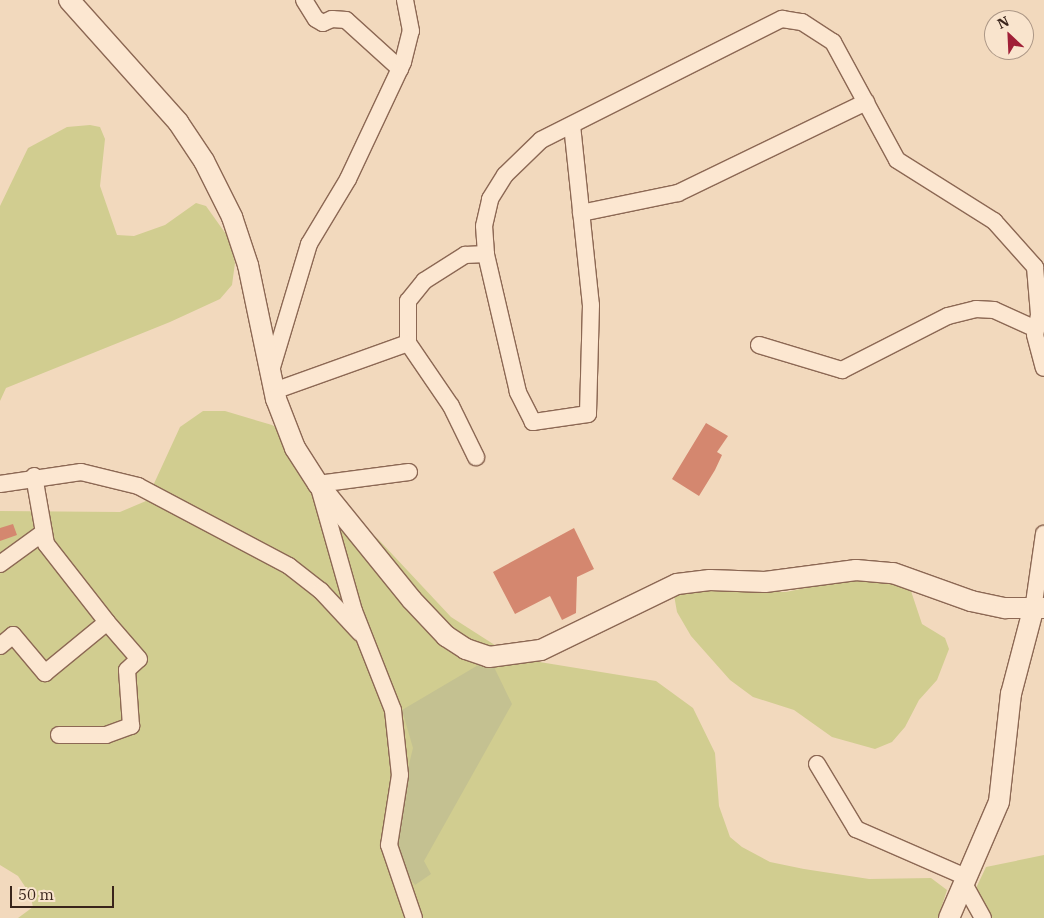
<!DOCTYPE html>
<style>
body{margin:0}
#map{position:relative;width:1044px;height:918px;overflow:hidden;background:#f2d9bd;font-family:"IBM Plex Serif",serif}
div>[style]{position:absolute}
.green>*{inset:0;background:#d1cd90}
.cemetery>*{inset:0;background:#c4c191}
.building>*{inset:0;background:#d4876f}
.roads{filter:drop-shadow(1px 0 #8c6854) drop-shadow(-1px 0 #8c6854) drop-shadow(0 1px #8c6854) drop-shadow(0 -1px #8c6854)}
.minor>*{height:16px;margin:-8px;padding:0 8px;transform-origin:8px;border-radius:8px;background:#fce7d1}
.tertiary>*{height:20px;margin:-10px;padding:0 10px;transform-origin:10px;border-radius:10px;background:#fce7d1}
span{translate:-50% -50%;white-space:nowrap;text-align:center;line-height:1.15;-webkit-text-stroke:4.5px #f9e4cd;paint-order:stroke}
.north{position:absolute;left:984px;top:10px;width:50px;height:50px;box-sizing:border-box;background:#f9e4cd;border:1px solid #ac9786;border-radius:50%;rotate:335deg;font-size:14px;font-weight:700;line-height:20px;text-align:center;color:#39241b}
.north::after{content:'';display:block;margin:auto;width:18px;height:22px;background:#a01f37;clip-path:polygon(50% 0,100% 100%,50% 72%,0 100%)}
.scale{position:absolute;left:10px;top:886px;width:104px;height:22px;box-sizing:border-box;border:2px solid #39241b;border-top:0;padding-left:6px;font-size:15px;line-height:18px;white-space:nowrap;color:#39241b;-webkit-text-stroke:4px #f9e4cd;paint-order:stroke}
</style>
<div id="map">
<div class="green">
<i style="clip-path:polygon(90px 125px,100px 127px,105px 139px,100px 186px,117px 235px,134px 236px,165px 225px,196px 203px,206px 206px,228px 237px,235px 263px,232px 285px,220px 299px,170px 322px,6px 388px,0 401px,0 206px,28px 148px,67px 127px)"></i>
<i style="clip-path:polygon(203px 411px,225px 411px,272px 425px,302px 443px,334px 502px,378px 539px,451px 617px,515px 658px,656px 681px,693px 708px,715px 753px,719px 806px,730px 837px,742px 847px,770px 862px,804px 869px,869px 879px,931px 878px,947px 890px,938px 918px,18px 918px,33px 907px,30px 894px,18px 876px,0 865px,0 511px,120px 512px,146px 501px,180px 427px)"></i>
<i style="clip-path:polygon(878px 579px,910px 588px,922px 624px,945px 638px,949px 649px,937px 680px,919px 700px,905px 727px,892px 742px,875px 749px,832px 737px,794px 710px,753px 697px,730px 680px,691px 636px,677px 612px,674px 595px,701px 591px,786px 592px,839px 581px)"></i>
<i style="clip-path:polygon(1044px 855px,1044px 918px,975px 918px,969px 903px,986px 867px)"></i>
</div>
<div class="cemetery">
<i style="clip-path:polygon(480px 664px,494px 667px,512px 704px,424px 861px,431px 874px,415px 885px,400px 865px,393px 829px,413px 748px,402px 710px)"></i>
</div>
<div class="building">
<i style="clip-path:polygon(706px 423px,728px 436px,717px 452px,722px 455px,715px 470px,699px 496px,672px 479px)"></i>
<i style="clip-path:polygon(13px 524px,17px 535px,0 541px,0 528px)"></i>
<i style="clip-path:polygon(574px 528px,594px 569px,577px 577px,576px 613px,562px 620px,550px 596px,515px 614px,493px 572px)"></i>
</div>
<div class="roads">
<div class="minor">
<i style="left:304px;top:0;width:22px;rotate:58deg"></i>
<i style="left:316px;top:19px;width:8px;rotate:30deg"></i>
<i style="left:323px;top:23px;width:10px;rotate:-24deg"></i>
<i style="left:332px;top:19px;width:14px;rotate:4deg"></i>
<i style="left:346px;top:20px;width:73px;rotate:42.2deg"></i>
<i style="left:572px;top:125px;width:181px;rotate:84deg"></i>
<i style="left:591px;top:305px;width:109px;rotate:91.6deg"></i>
<i style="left:588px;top:414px;width:56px;rotate:171.7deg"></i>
<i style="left:533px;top:422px;width:34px;rotate:-117deg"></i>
<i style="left:518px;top:392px;width:142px;rotate:-103.1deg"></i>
<i style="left:486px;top:254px;width:28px;rotate:-94deg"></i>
<i style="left:484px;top:226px;width:28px;rotate:-77deg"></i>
<i style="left:490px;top:199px;width:28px;rotate:-58deg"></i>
<i style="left:505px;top:175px;width:50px;rotate:-44.2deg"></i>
<i style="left:541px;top:140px;width:270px;rotate:-26.7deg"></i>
<i style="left:782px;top:19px;width:20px;rotate:9deg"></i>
<i style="left:802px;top:22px;width:37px;rotate:33deg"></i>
<i style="left:833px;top:42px;width:134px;rotate:61.5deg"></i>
<i style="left:897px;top:160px;width:115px;rotate:32.2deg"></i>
<i style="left:994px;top:221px;width:62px;rotate:48.3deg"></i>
<i style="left:1035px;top:267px;width:48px;rotate:85.2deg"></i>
<i style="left:1039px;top:315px;width:20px;rotate:101deg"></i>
<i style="left:1035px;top:335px;width:34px;rotate:75deg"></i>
<i style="left:581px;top:213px;width:99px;rotate:-11.7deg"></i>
<i style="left:678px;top:193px;width:209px;rotate:-25.8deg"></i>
<i style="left:408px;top:343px;width:42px;rotate:-90deg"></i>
<i style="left:408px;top:301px;width:26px;rotate:-51deg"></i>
<i style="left:424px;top:281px;width:49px;rotate:-32.4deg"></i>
<i style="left:465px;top:255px;width:21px;rotate:-3deg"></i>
<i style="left:759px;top:345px;width:87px;rotate:16.8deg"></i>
<i style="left:842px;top:370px;width:119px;rotate:-27deg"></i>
<i style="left:948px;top:316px;width:29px;rotate:-14deg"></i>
<i style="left:976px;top:309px;width:18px;rotate:3deg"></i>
<i style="left:994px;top:310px;width:46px;rotate:24.3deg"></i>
<i style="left:270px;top:374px;width:136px;rotate:-73.3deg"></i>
<i style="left:309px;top:244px;width:76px;rotate:-59deg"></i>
<i style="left:348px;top:179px;width:129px;rotate:-64.8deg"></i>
<i style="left:403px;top:62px;width:32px;rotate:-76deg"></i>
<i style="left:411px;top:31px;width:32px;rotate:-101deg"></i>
<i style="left:274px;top:391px;width:142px;rotate:-19.7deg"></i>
<i style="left:408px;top:343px;width:76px;rotate:55.7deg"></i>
<i style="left:451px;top:406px;width:57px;rotate:63.9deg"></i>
<i style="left:409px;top:472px;width:92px;rotate:172.5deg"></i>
<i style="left:318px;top:484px;width:132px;rotate:74.2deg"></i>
<i style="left:354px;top:611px;width:106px;rotate:68.5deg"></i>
<i style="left:393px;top:710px;width:65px;rotate:83.9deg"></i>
<i style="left:400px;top:775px;width:71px;rotate:98.9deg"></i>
<i style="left:389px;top:845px;width:77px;rotate:71.1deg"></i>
<i style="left:0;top:484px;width:82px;rotate:-8.4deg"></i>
<i style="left:81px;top:472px;width:59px;rotate:13.8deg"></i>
<i style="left:138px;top:486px;width:171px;rotate:27.9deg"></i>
<i style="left:289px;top:566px;width:41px;rotate:38deg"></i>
<i style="left:321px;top:591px;width:57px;rotate:47.1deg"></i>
<i style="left:0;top:564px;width:54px;rotate:-36deg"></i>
<i style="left:1033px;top:610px;width:77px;rotate:-81.8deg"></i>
<i style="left:0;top:646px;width:17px;rotate:-40deg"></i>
<i style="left:13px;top:635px;width:50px;rotate:49.9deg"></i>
<i style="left:45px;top:673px;width:80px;rotate:-39.4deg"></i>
<i style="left:107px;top:622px;width:99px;rotate:-128deg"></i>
<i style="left:46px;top:544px;width:69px;rotate:-100deg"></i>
<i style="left:59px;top:735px;width:47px"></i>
<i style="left:106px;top:735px;width:27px;rotate:-20deg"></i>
<i style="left:131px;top:726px;width:56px;rotate:-94.1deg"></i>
<i style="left:127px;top:670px;width:16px;rotate:-43deg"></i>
<i style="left:139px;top:659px;width:49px;rotate:-130.9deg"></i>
<i style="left:817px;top:764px;width:76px;rotate:59deg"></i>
<i style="left:856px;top:829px;width:120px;rotate:23.6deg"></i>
<i style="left:963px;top:882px;width:41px;rotate:60.9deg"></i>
</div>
<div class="tertiary">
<i style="left:69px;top:0;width:164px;rotate:48.2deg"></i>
<i style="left:178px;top:122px;width:47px;rotate:56.3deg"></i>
<i style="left:204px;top:161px;width:63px;rotate:63.4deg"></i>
<i style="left:232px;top:217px;width:51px;rotate:71.6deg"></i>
<i style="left:248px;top:265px;width:137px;rotate:78.2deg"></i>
<i style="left:276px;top:399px;width:53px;rotate:68.8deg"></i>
<i style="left:295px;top:448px;width:43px;rotate:57.4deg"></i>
<i style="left:318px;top:484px;width:149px;rotate:51deg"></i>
<i style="left:412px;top:600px;width:50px;rotate:46.6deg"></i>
<i style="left:446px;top:636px;width:24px;rotate:33deg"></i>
<i style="left:466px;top:649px;width:24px;rotate:19deg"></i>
<i style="left:489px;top:657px;width:52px;rotate:-7.7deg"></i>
<i style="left:541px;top:650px;width:151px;rotate:-25.9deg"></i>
<i style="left:677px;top:584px;width:33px;rotate:-7deg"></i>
<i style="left:710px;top:580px;width:55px;rotate:2.1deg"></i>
<i style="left:765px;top:582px;width:92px;rotate:-7.5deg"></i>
<i style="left:856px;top:570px;width:37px;rotate:5deg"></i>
<i style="left:893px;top:573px;width:83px;rotate:19.7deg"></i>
<i style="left:971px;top:601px;width:35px;rotate:12deg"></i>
<i style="left:1005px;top:608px;width:39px"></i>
<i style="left:949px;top:918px;width:126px;rotate:-66.7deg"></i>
<i style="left:999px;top:802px;width:109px;rotate:-83.7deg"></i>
<i style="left:1011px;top:694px;width:87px;rotate:-75.3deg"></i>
</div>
</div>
<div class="north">N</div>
<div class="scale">50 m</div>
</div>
